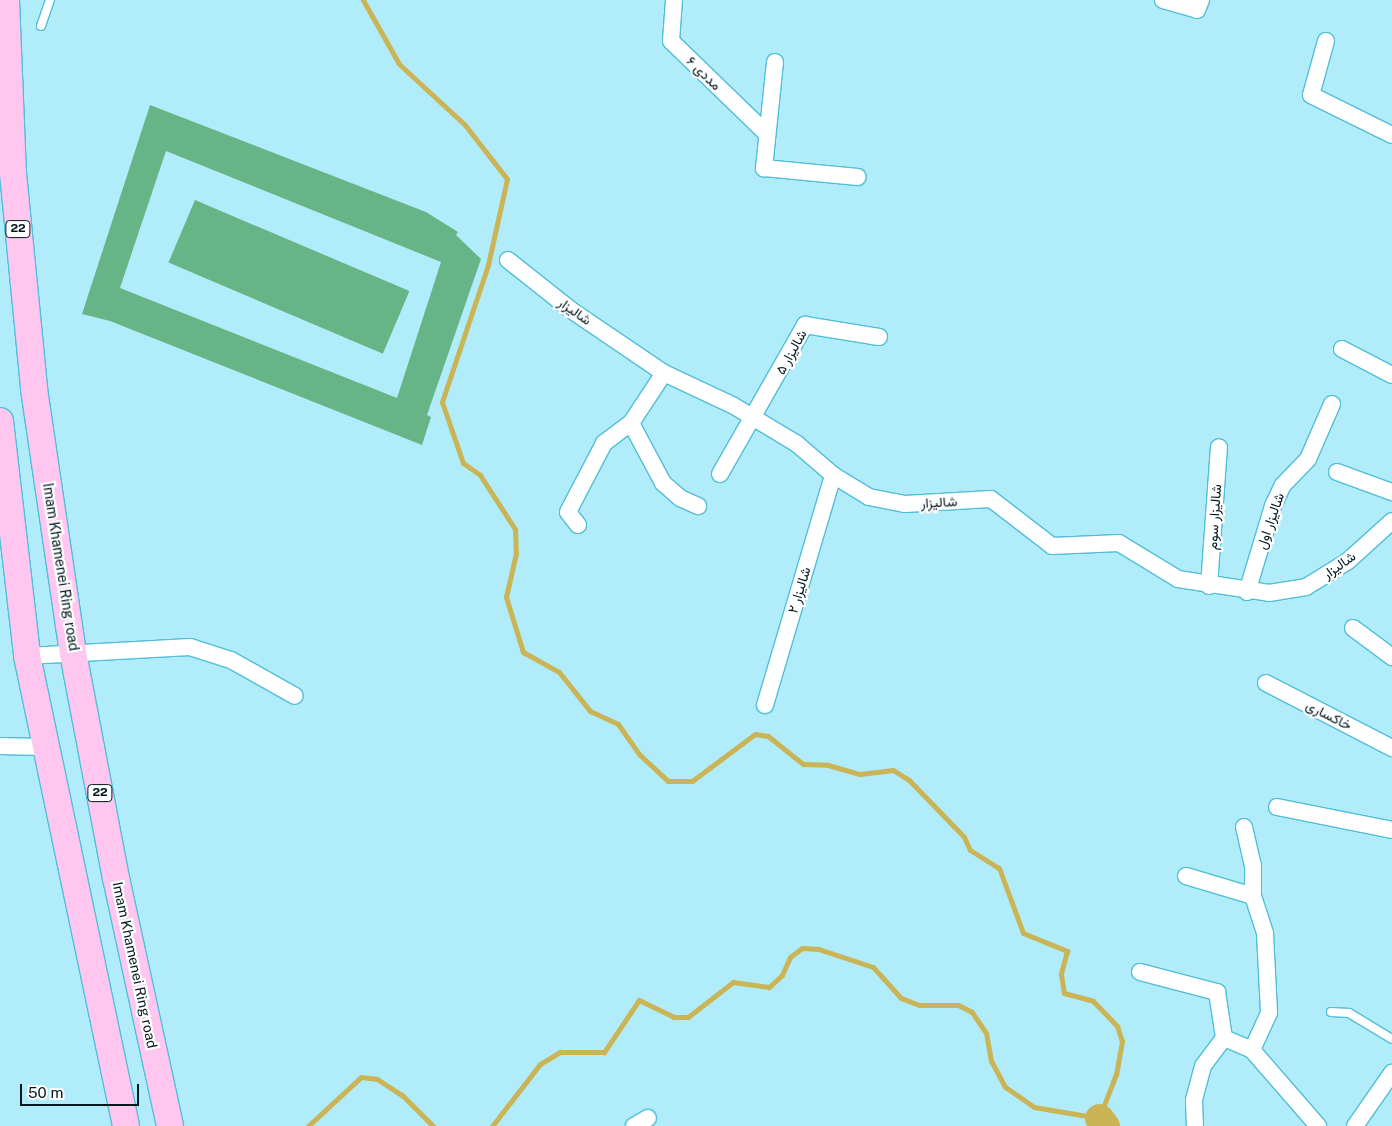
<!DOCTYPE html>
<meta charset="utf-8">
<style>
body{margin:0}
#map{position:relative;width:1392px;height:1126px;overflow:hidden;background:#b1ecfb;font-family:"Public Sans",Vazirmatn,sans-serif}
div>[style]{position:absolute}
.stream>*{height:5px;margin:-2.5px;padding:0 2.5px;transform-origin:2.5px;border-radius:2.5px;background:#cab455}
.river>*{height:29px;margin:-14.5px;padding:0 14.5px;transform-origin:14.5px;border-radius:14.5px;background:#cab455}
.building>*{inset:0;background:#67b586;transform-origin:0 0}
.roads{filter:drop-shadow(1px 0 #51bed8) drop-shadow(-1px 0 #51bed8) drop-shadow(0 1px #51bed8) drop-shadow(0 -1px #51bed8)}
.service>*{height:8px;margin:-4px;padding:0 4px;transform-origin:4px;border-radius:4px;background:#fff}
.minor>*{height:16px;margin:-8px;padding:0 8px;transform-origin:8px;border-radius:8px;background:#fff}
.trunk>*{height:26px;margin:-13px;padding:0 13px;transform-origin:13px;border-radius:13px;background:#ffc6f0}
span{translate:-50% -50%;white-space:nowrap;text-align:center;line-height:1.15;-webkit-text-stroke:4.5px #fff;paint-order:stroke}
.shield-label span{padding:1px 4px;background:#fff;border:1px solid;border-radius:4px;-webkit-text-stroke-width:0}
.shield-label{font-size:12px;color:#02181e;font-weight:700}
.street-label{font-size:14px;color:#02181e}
.scale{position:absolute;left:20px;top:1084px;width:119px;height:22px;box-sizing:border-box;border:2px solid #02181e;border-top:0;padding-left:6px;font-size:15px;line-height:18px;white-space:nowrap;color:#02181e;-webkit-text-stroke:4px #fff;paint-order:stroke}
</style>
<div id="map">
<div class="stream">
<i style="left:363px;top:0;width:73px;rotate:60.6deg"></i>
<i style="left:399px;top:64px;width:90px;rotate:42.7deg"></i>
<i style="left:465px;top:125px;width:68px;rotate:52.1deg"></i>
<i style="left:507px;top:179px;width:88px;rotate:102.5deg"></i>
<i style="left:488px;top:265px;width:145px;rotate:108.6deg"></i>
<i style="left:442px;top:402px;width:65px;rotate:71deg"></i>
<i style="left:463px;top:463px;width:21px;rotate:35deg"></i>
<i style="left:480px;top:475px;width:64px;rotate:57.1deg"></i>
<i style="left:515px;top:529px;width:24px;rotate:88deg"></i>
<i style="left:516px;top:553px;width:45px;rotate:102.8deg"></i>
<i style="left:506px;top:597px;width:58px;rotate:72.8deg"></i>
<i style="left:523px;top:652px;width:41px;rotate:29.1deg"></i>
<i style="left:559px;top:672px;width:50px;rotate:51.5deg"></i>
<i style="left:590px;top:711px;width:31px;rotate:25deg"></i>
<i style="left:618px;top:724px;width:38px;rotate:55deg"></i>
<i style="left:640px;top:755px;width:38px;rotate:43deg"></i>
<i style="left:668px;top:781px;width:24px"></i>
<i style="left:692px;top:781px;width:79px;rotate:-36.7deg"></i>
<i style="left:755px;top:734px;width:13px;rotate:9deg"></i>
<i style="left:768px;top:736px;width:45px;rotate:38.7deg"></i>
<i style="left:803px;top:764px;width:25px;rotate:2deg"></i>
<i style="left:828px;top:765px;width:33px;rotate:16deg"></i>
<i style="left:860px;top:774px;width:33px;rotate:-7deg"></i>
<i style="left:893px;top:770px;width:19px;rotate:32deg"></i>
<i style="left:909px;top:780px;width:79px;rotate:46deg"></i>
<i style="left:964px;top:837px;width:14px;rotate:65deg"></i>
<i style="left:970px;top:850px;width:34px;rotate:32deg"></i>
<i style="left:999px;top:868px;width:69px;rotate:69.7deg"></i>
<i style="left:1023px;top:933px;width:48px;rotate:22.2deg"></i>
<i style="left:1067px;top:951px;width:24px;rotate:105deg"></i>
<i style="left:1061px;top:974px;width:19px;rotate:81deg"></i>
<i style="left:1064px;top:993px;width:30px;rotate:15deg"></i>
<i style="left:1093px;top:1001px;width:35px;rotate:46deg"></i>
<i style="left:1117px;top:1026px;width:16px;rotate:72deg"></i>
<i style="left:1122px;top:1041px;width:34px;rotate:100deg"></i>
<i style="left:1116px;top:1074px;width:47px;rotate:111.1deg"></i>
<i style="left:1099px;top:1118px;width:66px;rotate:-170.4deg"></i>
<i style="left:1034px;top:1107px;width:35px;rotate:-145deg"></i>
<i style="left:1005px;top:1087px;width:30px;rotate:-118deg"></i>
<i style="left:991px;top:1061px;width:28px;rotate:-100deg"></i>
<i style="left:986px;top:1033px;width:25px;rotate:-124deg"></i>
<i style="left:972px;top:1012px;width:16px;rotate:-153deg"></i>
<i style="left:958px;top:1005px;width:39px;rotate:180deg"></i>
<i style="left:919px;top:1005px;width:19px;rotate:-159deg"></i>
<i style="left:901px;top:998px;width:42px;rotate:-132.1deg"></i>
<i style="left:873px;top:967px;width:57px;rotate:-161.6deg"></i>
<i style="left:819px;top:949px;width:17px;rotate:-177deg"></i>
<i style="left:802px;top:948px;width:15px;rotate:143deg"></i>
<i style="left:790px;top:957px;width:20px;rotate:114deg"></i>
<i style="left:782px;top:975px;width:18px;rotate:137deg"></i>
<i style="left:769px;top:987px;width:36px;rotate:-172deg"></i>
<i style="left:733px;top:982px;width:57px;rotate:142.1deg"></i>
<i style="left:688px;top:1017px;width:14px;rotate:180deg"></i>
<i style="left:674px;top:1017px;width:39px;rotate:-154deg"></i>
<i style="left:639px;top:1000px;width:63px;rotate:123.9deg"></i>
<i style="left:604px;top:1052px;width:44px;rotate:180deg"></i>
<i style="left:560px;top:1052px;width:23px;rotate:149deg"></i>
<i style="left:540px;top:1064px;width:78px;rotate:127.7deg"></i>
<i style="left:308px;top:1126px;width:72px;rotate:-42.8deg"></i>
<i style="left:361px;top:1077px;width:16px;rotate:7deg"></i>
<i style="left:377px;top:1079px;width:30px;rotate:33deg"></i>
<i style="left:402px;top:1095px;width:44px;rotate:45deg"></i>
</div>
<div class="river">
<i style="left:1099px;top:1118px;width:10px;rotate:53deg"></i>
</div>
<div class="building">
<i style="clip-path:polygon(evenodd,150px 105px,426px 212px,458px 232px,456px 235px,481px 259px,427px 415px,431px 417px,422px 445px,110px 321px,82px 314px,150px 105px,166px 151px,441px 262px,397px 398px,120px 288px,166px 151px)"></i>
<i style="left:195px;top:200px;width:233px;height:68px;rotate:23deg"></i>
</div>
<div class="roads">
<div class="service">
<i style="left:41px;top:26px;width:28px;rotate:-71deg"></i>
<i style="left:1331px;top:1012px;width:18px;rotate:3deg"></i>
<i style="left:1349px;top:1013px;width:50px;rotate:31.2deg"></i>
</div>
<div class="minor">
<i style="left:674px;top:0;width:41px;rotate:94.2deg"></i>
<i style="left:671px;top:41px;width:134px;rotate:44.1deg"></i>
<i style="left:1163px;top:0;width:35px;rotate:16deg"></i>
<i style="left:1197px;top:10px;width:11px;rotate:-68deg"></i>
<i style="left:1326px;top:41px;width:56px;rotate:105.5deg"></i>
<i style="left:1311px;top:95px;width:90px;rotate:26.3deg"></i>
<i style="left:775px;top:62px;width:107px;rotate:95.9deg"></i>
<i style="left:764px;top:168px;width:94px;rotate:5.5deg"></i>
<i style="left:508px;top:260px;width:80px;rotate:38.4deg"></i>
<i style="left:571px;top:310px;width:112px;rotate:34.1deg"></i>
<i style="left:664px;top:373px;width:77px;rotate:25.2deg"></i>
<i style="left:734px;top:406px;width:74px;rotate:31.1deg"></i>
<i style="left:797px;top:444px;width:48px;rotate:40.7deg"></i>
<i style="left:833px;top:475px;width:42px;rotate:31.4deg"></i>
<i style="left:869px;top:497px;width:37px;rotate:11deg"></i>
<i style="left:905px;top:504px;width:86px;rotate:-3.3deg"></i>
<i style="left:991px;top:499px;width:77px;rotate:37.6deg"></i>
<i style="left:1052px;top:546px;width:67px;rotate:-2.6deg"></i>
<i style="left:1119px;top:543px;width:69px;rotate:31.4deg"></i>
<i style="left:1178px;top:579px;width:92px;rotate:8.7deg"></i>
<i style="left:1269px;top:593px;width:37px;rotate:-9deg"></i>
<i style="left:1306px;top:587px;width:49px;rotate:-31.8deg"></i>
<i style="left:1348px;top:561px;width:59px;rotate:-42.3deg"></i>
<i style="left:1342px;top:349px;width:56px;rotate:27.5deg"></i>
<i style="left:631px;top:423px;width:68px;rotate:61.9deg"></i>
<i style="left:663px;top:483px;width:23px;rotate:41deg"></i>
<i style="left:680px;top:498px;width:20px;rotate:24deg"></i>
<i style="left:1337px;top:472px;width:59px;rotate:20deg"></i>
<i style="left:720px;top:474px;width:172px;rotate:-60.3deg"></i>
<i style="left:805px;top:325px;width:75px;rotate:9.2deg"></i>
<i style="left:578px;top:525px;width:16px;rotate:-128deg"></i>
<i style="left:568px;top:512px;width:78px;rotate:-62.4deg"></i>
<i style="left:604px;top:443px;width:34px;rotate:-37deg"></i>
<i style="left:631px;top:423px;width:60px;rotate:-56.6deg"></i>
<i style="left:1209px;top:586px;width:139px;rotate:-85.9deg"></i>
<i style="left:1247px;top:592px;width:90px;rotate:-73.2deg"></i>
<i style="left:1273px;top:506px;width:23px;rotate:-65deg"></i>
<i style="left:1283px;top:485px;width:36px;rotate:-46deg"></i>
<i style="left:1308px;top:459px;width:60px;rotate:-66.4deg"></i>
<i style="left:1353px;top:628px;width:49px;rotate:36.6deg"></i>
<i style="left:27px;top:656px;width:163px;rotate:-3.2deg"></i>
<i style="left:190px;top:647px;width:43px;rotate:17.6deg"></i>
<i style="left:231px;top:660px;width:73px;rotate:29.4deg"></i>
<i style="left:1266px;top:683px;width:142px;rotate:27.3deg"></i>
<i style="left:765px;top:705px;width:240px;rotate:-73.5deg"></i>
<i style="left:0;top:746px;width:44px;rotate:1.3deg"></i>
<i style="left:1277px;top:807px;width:117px;rotate:11.3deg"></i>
<i style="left:1244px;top:827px;width:39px;rotate:77deg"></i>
<i style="left:1253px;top:865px;width:31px;rotate:90deg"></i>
<i style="left:1186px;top:876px;width:70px;rotate:16.6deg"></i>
<i style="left:1253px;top:896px;width:39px;rotate:72deg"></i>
<i style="left:1265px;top:933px;width:80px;rotate:87.1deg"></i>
<i style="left:1269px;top:1013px;width:41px;rotate:114.7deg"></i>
<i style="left:1140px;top:972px;width:80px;rotate:14.6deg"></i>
<i style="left:1217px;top:992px;width:47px;rotate:81.3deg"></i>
<i style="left:1224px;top:1038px;width:35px;rotate:127deg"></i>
<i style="left:1203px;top:1066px;width:35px;rotate:105deg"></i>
<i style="left:1194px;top:1100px;width:26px;rotate:88deg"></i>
<i style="left:1224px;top:1038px;width:30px;rotate:23deg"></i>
<i style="left:1252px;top:1050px;width:101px;rotate:49deg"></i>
<i style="left:634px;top:1126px;width:16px;rotate:-30deg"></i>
<i style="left:1355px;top:1126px;width:65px;rotate:-55.1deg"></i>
</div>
<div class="trunk">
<i style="left:6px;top:0;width:173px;rotate:87.7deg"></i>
<i style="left:13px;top:173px;width:217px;rotate:84.4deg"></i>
<i style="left:34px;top:389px;width:267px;rotate:81.6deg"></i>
<i style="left:73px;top:653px;width:229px;rotate:79.2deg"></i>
<i style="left:116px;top:878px;width:254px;rotate:77.7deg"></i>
<i style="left:0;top:421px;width:237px;rotate:83.4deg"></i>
<i style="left:27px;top:656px;width:480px;rotate:78.1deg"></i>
</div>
</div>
<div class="shield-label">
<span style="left:18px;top:229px">22</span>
<span style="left:100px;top:793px">22</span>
</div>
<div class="street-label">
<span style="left:704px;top:73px;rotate:44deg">مددی ۶</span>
<span style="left:575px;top:311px;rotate:35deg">شالیزار</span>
<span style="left:791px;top:352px;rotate:-61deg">شالیزار ۵</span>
<span style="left:939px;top:502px;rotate:-3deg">شالیزار</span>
<span style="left:1214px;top:517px;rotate:-86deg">شالیزار سوم</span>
<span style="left:1270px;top:521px;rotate:-71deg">شالیزار اول</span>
<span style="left:1339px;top:565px;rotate:-35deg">شالیزار</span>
<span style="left:61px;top:567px;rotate:81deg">Imam Khamenei Ring road</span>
<span style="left:799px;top:590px;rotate:-73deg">شالیزار ۲</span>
<span style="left:1329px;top:715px;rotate:27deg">خاکساری</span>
<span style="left:135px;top:965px;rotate:78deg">Imam Khamenei Ring road</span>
</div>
<div class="scale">50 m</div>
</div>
